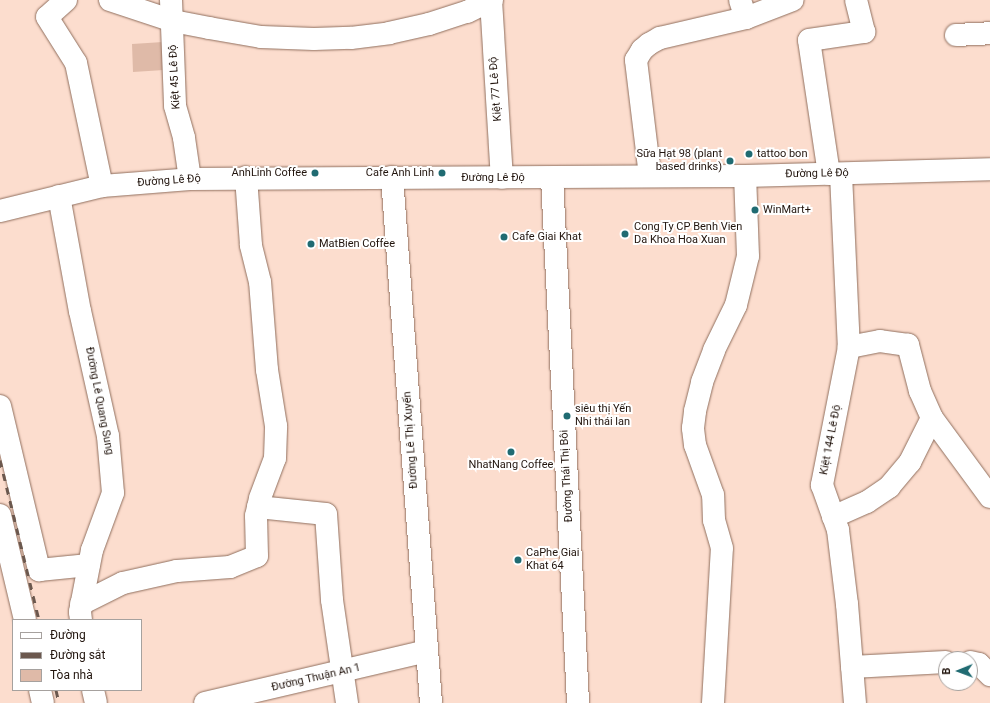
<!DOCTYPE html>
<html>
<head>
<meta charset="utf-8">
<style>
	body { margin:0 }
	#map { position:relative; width:990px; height:703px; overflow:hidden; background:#fcddce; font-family:Roboto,sans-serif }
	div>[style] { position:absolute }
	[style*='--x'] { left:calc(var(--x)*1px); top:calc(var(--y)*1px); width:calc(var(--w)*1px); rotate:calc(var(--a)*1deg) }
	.building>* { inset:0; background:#dfbaa8 }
	.roads { filter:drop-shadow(0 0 1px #906f5e) drop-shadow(0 0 1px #906f5e) }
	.minor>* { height:22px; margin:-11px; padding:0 11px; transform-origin:11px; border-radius:11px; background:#fff }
	.rail>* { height:3px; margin-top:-1.5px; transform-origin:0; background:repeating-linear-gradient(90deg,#6b584e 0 7px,transparent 0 14px) }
	.dots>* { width:11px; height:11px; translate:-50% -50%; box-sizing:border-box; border:2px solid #fff; border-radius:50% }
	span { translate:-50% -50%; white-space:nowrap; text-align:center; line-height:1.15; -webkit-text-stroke:4px #fff; paint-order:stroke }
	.street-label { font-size:11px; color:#21140d }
	.poi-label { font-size:11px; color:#21140d }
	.left { translate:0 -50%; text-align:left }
	.right { translate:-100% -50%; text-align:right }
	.legend { position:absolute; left:12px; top:619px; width:130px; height:72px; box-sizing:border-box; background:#fff; border:1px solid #a6a19e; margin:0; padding:5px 7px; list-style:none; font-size:12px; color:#21140d }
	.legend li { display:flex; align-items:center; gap:8px; height:20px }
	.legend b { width:20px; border:1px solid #a6a19e }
	.north { position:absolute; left:938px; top:651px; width:40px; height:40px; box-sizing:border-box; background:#fff; border:1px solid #a6a19e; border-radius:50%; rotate:269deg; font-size:11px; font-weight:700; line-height:16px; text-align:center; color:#21140d }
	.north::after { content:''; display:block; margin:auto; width:14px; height:18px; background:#206b72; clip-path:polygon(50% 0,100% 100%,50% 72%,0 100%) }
</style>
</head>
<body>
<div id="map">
	<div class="building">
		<i style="clip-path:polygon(163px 42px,164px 70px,133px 72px,132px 44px)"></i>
	</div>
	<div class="roads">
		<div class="minor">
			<i style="--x:66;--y:0;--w:25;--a:138"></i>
			<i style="--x:47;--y:17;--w:54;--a:57.8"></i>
			<i style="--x:76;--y:63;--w:126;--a:78.1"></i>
			<i style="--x:110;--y:0;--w:66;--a:18.4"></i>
			<i style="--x:173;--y:21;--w:37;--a:11"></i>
			<i style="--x:209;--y:28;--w:53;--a:9.8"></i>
			<i style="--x:261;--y:37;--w:53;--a:2.2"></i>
			<i style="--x:314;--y:39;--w:37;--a:-2"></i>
			<i style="--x:351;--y:38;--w:38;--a:-7"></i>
			<i style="--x:389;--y:33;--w:41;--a:-12.7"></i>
			<i style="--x:429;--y:24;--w:40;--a:-18"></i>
			<i style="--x:467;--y:12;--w:28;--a:-26"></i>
			<i style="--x:171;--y:0;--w:106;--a:87.8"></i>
			<i style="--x:175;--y:106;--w:33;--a:74"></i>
			<i style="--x:184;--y:138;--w:41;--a:81.7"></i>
			<i style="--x:491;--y:0;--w:178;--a:86.5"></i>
			<i style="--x:740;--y:0;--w:19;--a:72"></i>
			<i style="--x:746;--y:18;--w:50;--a:-21"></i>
			<i style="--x:956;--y:35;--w:34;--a:-3"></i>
			<i style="--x:829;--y:174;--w:135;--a:-98.5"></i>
			<i style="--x:809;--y:40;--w:56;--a:-8.3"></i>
			<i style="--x:864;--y:32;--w:33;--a:-104"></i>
			<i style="--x:841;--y:174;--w:173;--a:87.4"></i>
			<i style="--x:849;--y:347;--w:141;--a:101.1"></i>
			<i style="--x:822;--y:485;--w:48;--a:70.4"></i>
			<i style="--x:838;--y:530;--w:75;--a:83.1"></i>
			<i style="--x:847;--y:604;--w:99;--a:85.4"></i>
			<i style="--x:650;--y:176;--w:117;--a:-96.9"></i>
			<i style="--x:636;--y:60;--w:12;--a:-59"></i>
			<i style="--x:642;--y:50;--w:9;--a:-41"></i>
			<i style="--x:649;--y:44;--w:13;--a:-29"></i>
			<i style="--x:660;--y:38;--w:88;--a:-13.1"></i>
			<i style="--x:392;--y:177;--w:527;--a:85.76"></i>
			<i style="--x:552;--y:178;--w:526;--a:87.16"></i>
			<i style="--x:59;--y:196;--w:117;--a:79.7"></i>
			<i style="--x:80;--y:311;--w:128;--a:77.4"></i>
			<i style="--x:108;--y:436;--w:57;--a:85"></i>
			<i style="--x:113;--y:493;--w:61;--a:110.2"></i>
			<i style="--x:92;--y:550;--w:63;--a:101"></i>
			<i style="--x:80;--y:612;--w:8;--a:83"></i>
			<i style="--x:0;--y:211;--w:105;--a:-13.8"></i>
			<i style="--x:102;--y:186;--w:88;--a:-4.5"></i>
			<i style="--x:190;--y:179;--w:555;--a:-0.31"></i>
			<i style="--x:745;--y:176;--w:245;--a:-1.6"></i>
			<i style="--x:0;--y:406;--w:169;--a:76.6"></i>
			<i style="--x:39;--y:570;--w:50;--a:-5.7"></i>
			<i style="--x:932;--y:418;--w:98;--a:53.7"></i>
			<i style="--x:258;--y:507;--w:68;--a:5.9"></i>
			<i style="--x:326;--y:514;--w:86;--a:86"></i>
			<i style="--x:332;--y:600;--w:104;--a:81.7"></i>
			<i style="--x:0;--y:515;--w:108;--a:76.6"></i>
			<i style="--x:833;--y:517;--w:37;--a:-24"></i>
			<i style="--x:867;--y:502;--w:27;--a:-34"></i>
			<i style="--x:889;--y:487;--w:33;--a:-50"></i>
			<i style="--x:910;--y:462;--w:49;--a:-63.4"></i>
			<i style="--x:932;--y:418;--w:30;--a:-114"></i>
			<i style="--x:920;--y:391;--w:48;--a:-104.6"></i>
			<i style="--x:908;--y:345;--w:28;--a:-172"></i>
			<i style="--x:880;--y:341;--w:32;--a:169"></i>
			<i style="--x:81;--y:604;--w:47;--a:-26.6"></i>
			<i style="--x:123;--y:583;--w:55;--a:-12.5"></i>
			<i style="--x:177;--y:571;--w:53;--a:-4.3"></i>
			<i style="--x:230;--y:567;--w:29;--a:-22"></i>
			<i style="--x:257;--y:556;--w:40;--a:-91.4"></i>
			<i style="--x:256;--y:516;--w:18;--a:-77"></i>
			<i style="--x:260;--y:498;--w:43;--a:-69.4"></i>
			<i style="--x:275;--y:458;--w:32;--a:-88"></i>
			<i style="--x:276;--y:426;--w:57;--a:-99.1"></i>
			<i style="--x:267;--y:370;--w:88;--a:-94.5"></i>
			<i style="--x:260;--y:282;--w:38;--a:-104"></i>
			<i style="--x:251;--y:245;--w:68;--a:-94.2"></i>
			<i style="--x:970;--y:662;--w:9;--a:13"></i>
			<i style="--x:979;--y:664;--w:16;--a:45"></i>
			<i style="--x:852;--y:667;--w:94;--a:-3"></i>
			<i style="--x:40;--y:690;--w:13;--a:77"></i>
			<i style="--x:93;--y:690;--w:13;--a:77"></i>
			<i style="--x:205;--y:703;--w:228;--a:-13.2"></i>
			<i style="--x:713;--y:703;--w:155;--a:-86.7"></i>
			<i style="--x:722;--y:548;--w:29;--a:-106"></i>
			<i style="--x:714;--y:520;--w:25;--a:-92"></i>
			<i style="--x:713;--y:495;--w:53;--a:-109.8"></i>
			<i style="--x:695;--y:445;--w:17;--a:-97"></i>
			<i style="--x:693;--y:428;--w:17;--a:-83"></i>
			<i style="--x:695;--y:411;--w:30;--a:-76"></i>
			<i style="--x:702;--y:382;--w:34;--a:-69"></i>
			<i style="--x:714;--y:350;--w:50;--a:-63.9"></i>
			<i style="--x:736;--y:305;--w:50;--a:-76.2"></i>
			<i style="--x:748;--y:256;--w:80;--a:-92.1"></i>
		</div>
	</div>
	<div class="rail">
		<i style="--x:0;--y:460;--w:165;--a:76.3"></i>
		<i style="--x:56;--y:690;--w:13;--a:77"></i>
	</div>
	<div class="dots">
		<i style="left:749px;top:154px;background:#206b72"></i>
		<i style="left:730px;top:161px;background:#206b72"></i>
		<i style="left:315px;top:173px;background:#206b72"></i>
		<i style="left:442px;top:173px;background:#206b72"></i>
		<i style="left:755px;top:210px;background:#206b72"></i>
		<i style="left:625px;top:234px;background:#206b72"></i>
		<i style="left:504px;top:237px;background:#206b72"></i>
		<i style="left:311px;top:244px;background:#206b72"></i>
		<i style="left:567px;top:416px;background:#206b72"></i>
		<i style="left:511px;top:452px;background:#206b72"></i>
		<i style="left:518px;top:560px;background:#206b72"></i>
	</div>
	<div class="street-label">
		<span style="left:175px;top:77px;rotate:-93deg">Kiệt 45 Lê Độ</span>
		<span style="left:496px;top:89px;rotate:-94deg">Kiệt 77 Lê Độ</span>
		<span style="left:817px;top:174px;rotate:-1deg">Đường Lê Độ</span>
		<span style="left:493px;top:178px">Đường Lê Độ</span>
		<span style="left:169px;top:181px;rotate:-4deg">Đường Lê Độ</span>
		<span style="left:99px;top:401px;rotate:79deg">Đường Lê Quang Sung</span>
		<span style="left:411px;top:440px;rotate:-94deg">Đường Lê Thị Xuyến</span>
		<span style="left:831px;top:440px;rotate:-79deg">Kiệt 144 Lê Độ</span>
		<span style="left:567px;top:476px;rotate:-93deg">Đường Thái Thị Bôi</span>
		<span style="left:316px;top:678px;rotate:-13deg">Đường Thuận An 1</span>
	</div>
	<div class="poi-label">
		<span class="left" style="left:757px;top:154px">tattoo bon</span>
		<span class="right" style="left:722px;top:161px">Sữa Hạt 98 (plant<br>based drinks)</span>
		<span class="right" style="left:307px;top:173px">AnhLinh Coffee</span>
		<span class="right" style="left:434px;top:173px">Cafe Anh Linh</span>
		<span class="left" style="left:763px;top:210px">WinMart+</span>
		<span class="left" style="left:634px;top:234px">Cong Ty CP Benh Vien<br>Da Khoa Hoa Xuan</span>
		<span class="left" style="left:512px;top:237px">Cafe Giai Khat</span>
		<span class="left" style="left:319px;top:244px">MatBien Coffee</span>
		<span class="left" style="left:575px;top:416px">siêu thị Yến<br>Nhi thái lan</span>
		<span style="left:511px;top:465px">NhatNang Coffee</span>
		<span class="left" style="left:526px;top:560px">CaPhe Giai<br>Khat 64</span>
	</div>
	<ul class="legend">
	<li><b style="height:5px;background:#fff"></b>Đường</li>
	<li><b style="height:5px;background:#6b584e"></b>Đường sắt</li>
	<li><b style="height:11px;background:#dfbaa8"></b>Tòa nhà</li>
	</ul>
	<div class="north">B</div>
</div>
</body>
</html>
